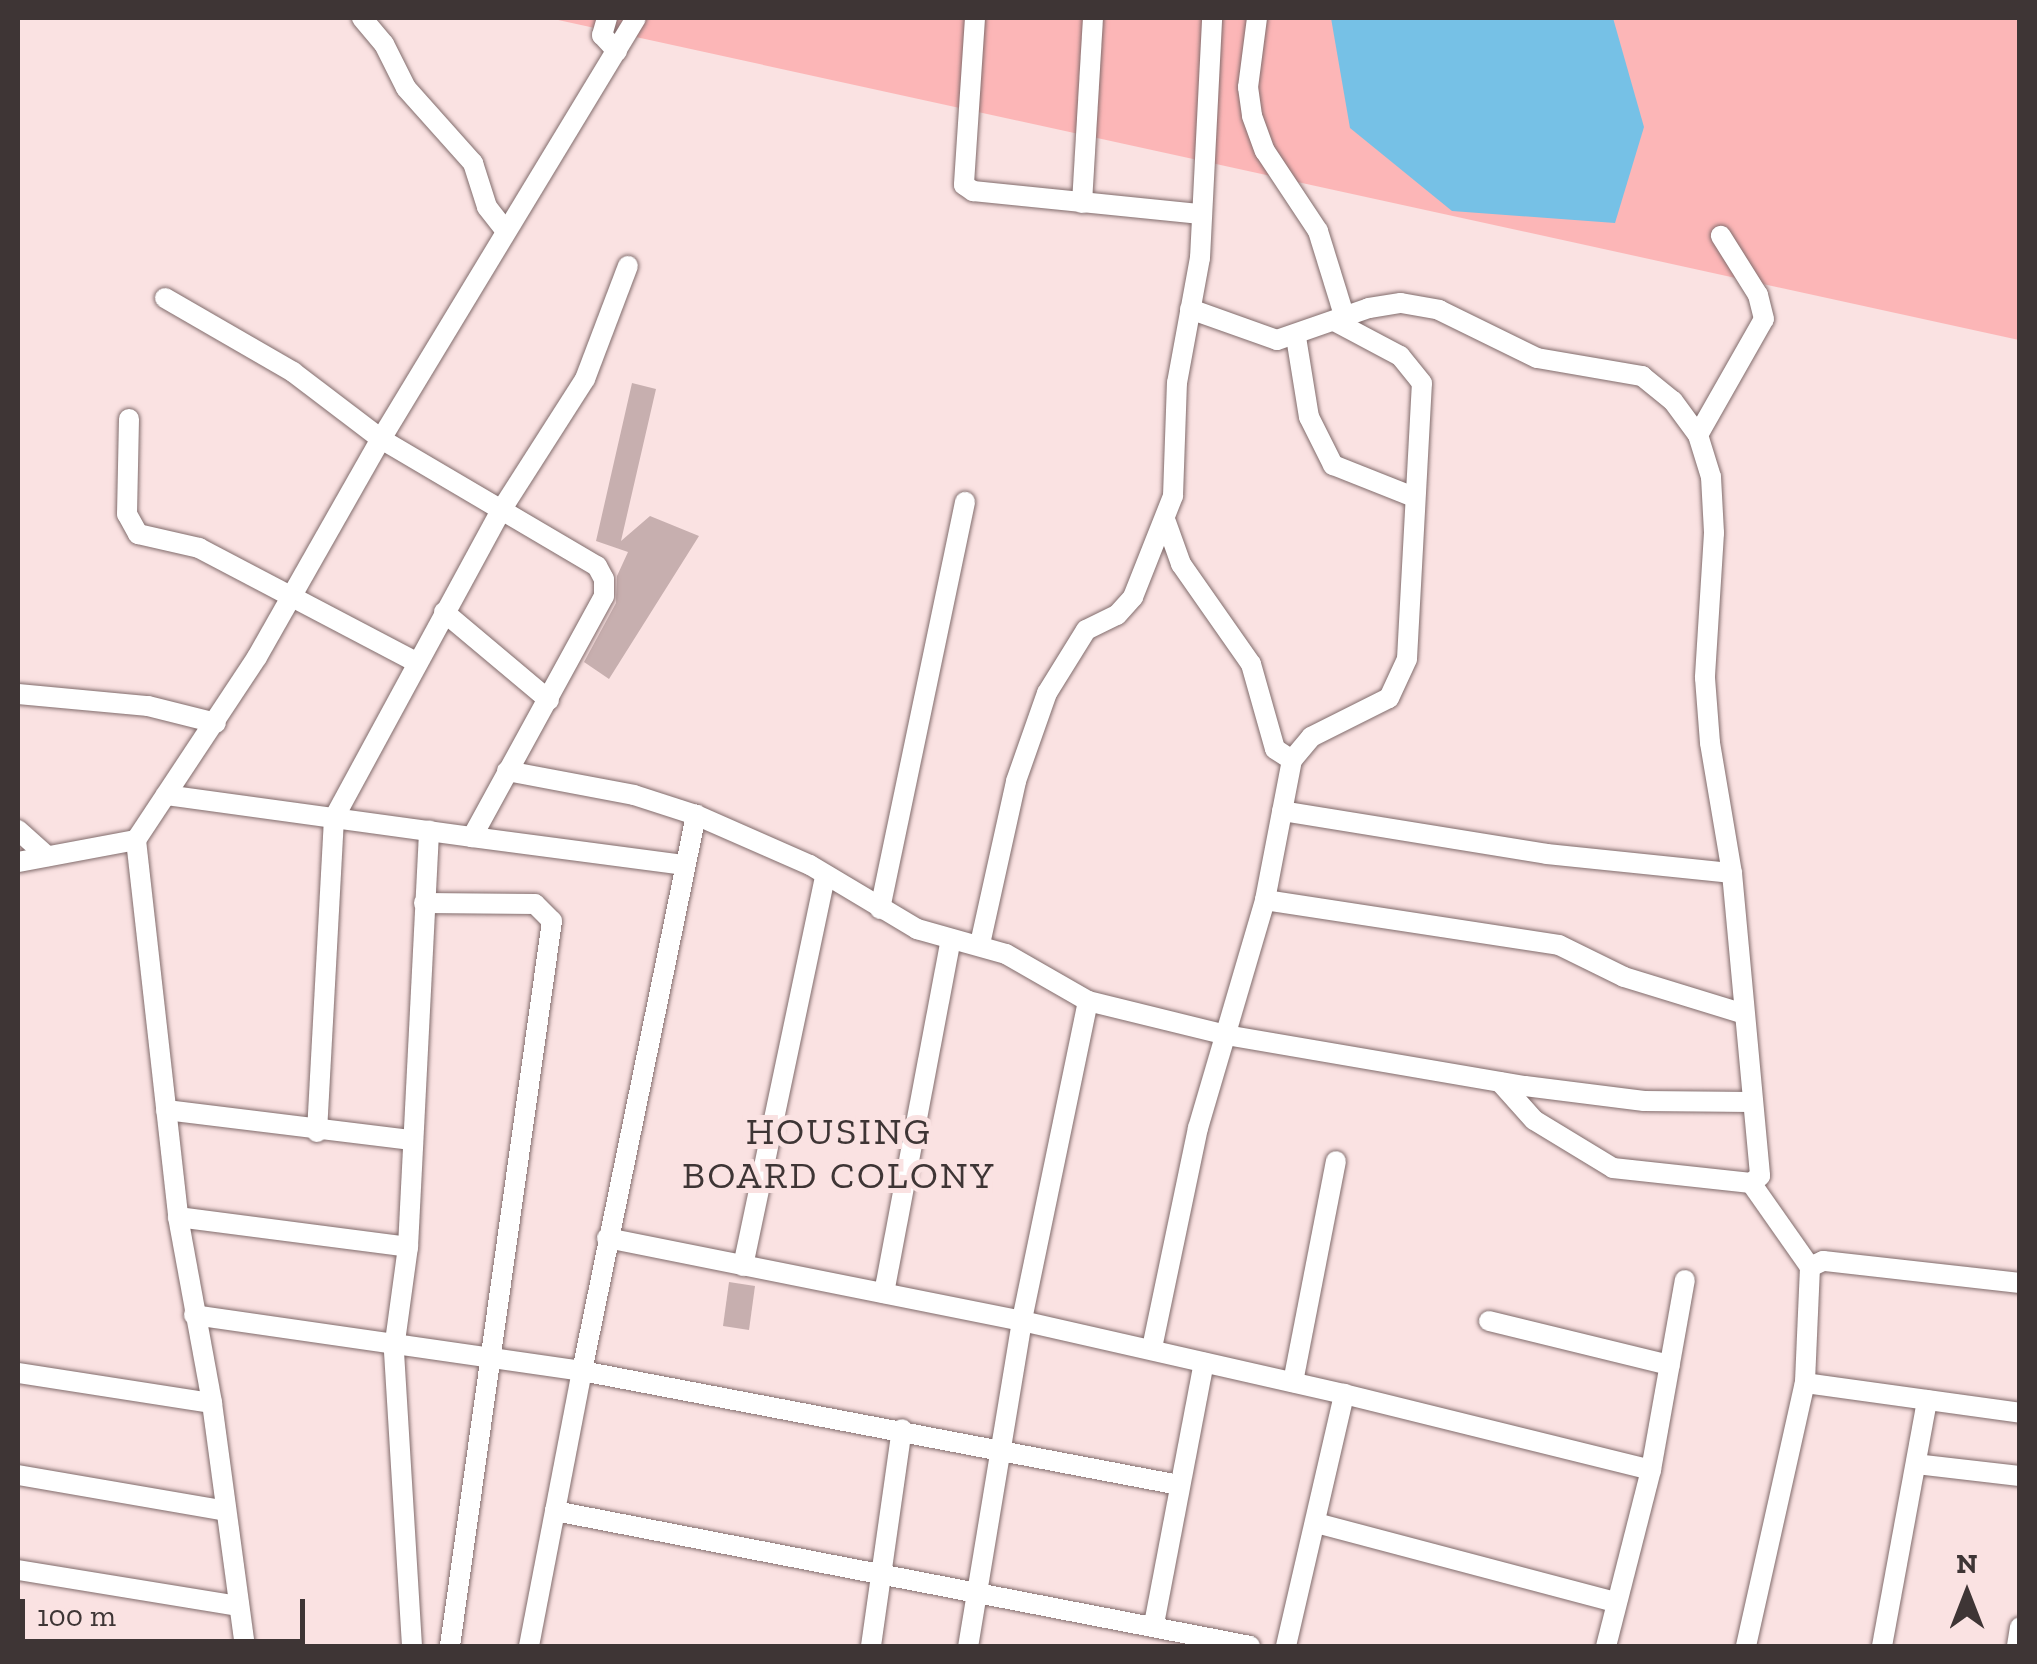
<!DOCTYPE html>
<html>
<head>
<meta charset="utf-8">
<style>
	body { margin:0 }
	#map { position:relative; width:2037px; height:1664px; overflow:hidden; background:#fae2e2; font-family:"Zilla Slab",serif }
	div>[style] { position:absolute }
	[style*='--x'] { left:calc(var(--x)*1px); top:calc(var(--y)*1px); width:calc(var(--w)*1px); rotate:calc(var(--a)*1deg) }
	.green>* { inset:0; background:#fcb6b7 }
	.water>* { inset:0; background:#76c1e6 }
	.building>* { inset:0; background:#c7afaf }
	.roads { filter:drop-shadow(0 0 2px #816c6c) drop-shadow(0 0 2px #816c6c) }
	.minor>* { height:20px; margin:-10px; padding:0 10px; transform-origin:10px; border-radius:10px; background:#fff }
	span { translate:-50% -50%; white-space:nowrap; text-align:center; line-height:1.15; -webkit-text-stroke:10px #fae2e2; paint-order:stroke }
	.neighbourhood-label { font-size:38px; color:#3e3535; letter-spacing:2.5px }
	.frame { position:absolute; inset:0; border:20px solid #3e3535; pointer-events:none }
	.north { position:absolute; left:1917px; top:1544px; width:100px; height:100px; -webkit-text-stroke:8px #fae2e2; paint-order:stroke; rotate:0deg; font-size:28px; font-weight:700; line-height:40px; text-align:center; color:#3e3535 }
	.north::after { content:''; display:block; margin:auto; width:35px; height:45px; background:#3e3535; clip-path:polygon(50% 0,100% 100%,50% 72%,0 100%) }
	.scale { position:absolute; left:20px; top:1599px; width:285px; height:45px; box-sizing:border-box; border:5px solid #3e3535; border-top:0; padding-left:12px; font-size:30px; line-height:35px; white-space:nowrap; color:#3e3535; -webkit-text-stroke:8px #fae2e2; paint-order:stroke }
</style>
</head>
<body>
<div id="map">
	<div class="green">
		<i style="clip-path:polygon(549px 18px,2019px 18px,2019px 340px)"></i>
	</div>
	<div class="water">
		<i style="clip-path:polygon(1331px 18px,1613px 18px,1644px 127px,1615px 223px,1452px 211px,1350px 128px)"></i>
	</div>
	<div class="building">
		<i style="clip-path:polygon(632px 383px,656px 389px,621px 541px,650px 516px,699px 536px,609px 679px,584px 662px,616px 603px,617px 576px,628px 552px,596px 541px)"></i>
		<i style="clip-path:polygon(729px 1282px,755px 1286px,749px 1330px,723px 1326px)"></i>
	</div>
	<div class="roads">
		<div class="minor">
			<i style="--x:362;--y:18;--w:34;--a:50"></i>
			<i style="--x:384;--y:44;--w:49;--a:63.4"></i>
			<i style="--x:406;--y:88;--w:101;--a:48.2"></i>
			<i style="--x:473;--y:163;--w:46;--a:72.3"></i>
			<i style="--x:487;--y:207;--w:31;--a:52"></i>
			<i style="--x:607;--y:18;--w:18;--a:106"></i>
			<i style="--x:602;--y:35;--w:22;--a:47"></i>
			<i style="--x:975;--y:18;--w:167;--a:93.8"></i>
			<i style="--x:964;--y:185;--w:11;--a:34"></i>
			<i style="--x:973;--y:191;--w:229;--a:5.8"></i>
			<i style="--x:1257;--y:18;--w:70;--a:97.4"></i>
			<i style="--x:1248;--y:87;--w:29;--a:82"></i>
			<i style="--x:1252;--y:116;--w:37;--a:70"></i>
			<i style="--x:1265;--y:151;--w:96;--a:56.5"></i>
			<i style="--x:1318;--y:231;--w:91;--a:72.8"></i>
			<i style="--x:1082;--y:203;--w:185;--a:-86.6"></i>
			<i style="--x:165;--y:298;--w:148;--a:30"></i>
			<i style="--x:293;--y:372;--w:111;--a:37.3"></i>
			<i style="--x:381;--y:439;--w:251;--a:30.5"></i>
			<i style="--x:597;--y:566;--w:15;--a:62"></i>
			<i style="--x:604;--y:579;--w:17;--a:90"></i>
			<i style="--x:604;--y:596;--w:275;--a:118.7"></i>
			<i style="--x:472;--y:837;--w:309;--a:-172.2"></i>
			<i style="--x:1190;--y:309;--w:92;--a:19.6"></i>
			<i style="--x:1277;--y:340;--w:97;--a:-19.2"></i>
			<i style="--x:1369;--y:308;--w:32;--a:-9"></i>
			<i style="--x:1401;--y:303;--w:39;--a:10"></i>
			<i style="--x:1439;--y:310;--w:109;--a:26.1"></i>
			<i style="--x:1537;--y:358;--w:107;--a:9.7"></i>
			<i style="--x:1642;--y:376;--w:40;--a:39"></i>
			<i style="--x:1673;--y:401;--w:42;--a:53.7"></i>
			<i style="--x:1698;--y:435;--w:44;--a:72.8"></i>
			<i style="--x:1711;--y:477;--w:56;--a:86.9"></i>
			<i style="--x:1714;--y:533;--w:145;--a:93.6"></i>
			<i style="--x:1705;--y:678;--w:65;--a:85.6"></i>
			<i style="--x:1710;--y:743;--w:132;--a:80.4"></i>
			<i style="--x:1732;--y:873;--w:304;--a:84.7"></i>
			<i style="--x:1760;--y:1176;--w:11;--a:142"></i>
			<i style="--x:1751;--y:1183;--w:139;--a:-173.8"></i>
			<i style="--x:1613;--y:1168;--w:92;--a:-148.7"></i>
			<i style="--x:1534;--y:1120;--w:51;--a:-131.8"></i>
			<i style="--x:1296;--y:337;--w:81;--a:80.8"></i>
			<i style="--x:1309;--y:417;--w:54;--a:63.4"></i>
			<i style="--x:1333;--y:465;--w:87;--a:21.6"></i>
			<i style="--x:129;--y:419;--w:95;--a:91.2"></i>
			<i style="--x:127;--y:514;--w:23;--a:61"></i>
			<i style="--x:138;--y:534;--w:63;--a:12.9"></i>
			<i style="--x:199;--y:548;--w:245;--a:27.7"></i>
			<i style="--x:1698;--y:435;--w:133;--a:-60.4"></i>
			<i style="--x:1764;--y:319;--w:25;--a:-104"></i>
			<i style="--x:1758;--y:295;--w:70;--a:-122.1"></i>
			<i style="--x:1166;--y:522;--w:45;--a:70.3"></i>
			<i style="--x:1181;--y:564;--w:122;--a:55"></i>
			<i style="--x:1251;--y:664;--w:88;--a:74.2"></i>
			<i style="--x:1275;--y:749;--w:20;--a:33"></i>
			<i style="--x:444;--y:612;--w:137;--a:40"></i>
			<i style="--x:18;--y:694;--w:131;--a:5.3"></i>
			<i style="--x:148;--y:706;--w:70;--a:14"></i>
			<i style="--x:507;--y:771;--w:129;--a:10.7"></i>
			<i style="--x:634;--y:795;--w:65;--a:17.9"></i>
			<i style="--x:696;--y:815;--w:124;--a:23.7"></i>
			<i style="--x:810;--y:865;--w:125;--a:30.9"></i>
			<i style="--x:917;--y:929;--w:92;--a:15.7"></i>
			<i style="--x:1006;--y:954;--w:95;--a:29.8"></i>
			<i style="--x:1088;--y:1001;--w:142;--a:13.8"></i>
			<i style="--x:1226;--y:1035;--w:303;--a:9.7"></i>
			<i style="--x:1525;--y:1086;--w:120;--a:7.2"></i>
			<i style="--x:1644;--y:1101;--w:107;--a:0.5"></i>
			<i style="--x:1282;--y:811;--w:268;--a:9.2"></i>
			<i style="--x:1547;--y:854;--w:186;--a:5.9"></i>
			<i style="--x:18;--y:830;--w:39;--a:42"></i>
			<i style="--x:472;--y:837;--w:215;--a:7.5"></i>
			<i style="--x:136;--y:840;--w:379;--a:83.6"></i>
			<i style="--x:178;--y:1217;--w:189;--a:79.6"></i>
			<i style="--x:212;--y:1403;--w:245;--a:82.3"></i>
			<i style="--x:18;--y:862;--w:120;--a:-10.6"></i>
			<i style="--x:136;--y:840;--w:219;--a:-56.5"></i>
			<i style="--x:257;--y:657;--w:251;--a:-60.4"></i>
			<i style="--x:381;--y:439;--w:492;--a:-58.8"></i>
			<i style="--x:1265;--y:900;--w:297;--a:8.7"></i>
			<i style="--x:1559;--y:945;--w:72;--a:26.2"></i>
			<i style="--x:1624;--y:977;--w:126;--a:17.1"></i>
			<i style="--x:424;--y:903;--w:111;--a:0.5"></i>
			<i style="--x:535;--y:904;--w:24;--a:45"></i>
			<i style="--x:552;--y:921;--w:732;--a:98.01"></i>
			<i style="--x:880;--y:909;--w:416;--a:-78.2"></i>
			<i style="--x:980;--y:944;--w:167;--a:-77.5"></i>
			<i style="--x:1016;--y:781;--w:93;--a:-70.6"></i>
			<i style="--x:1047;--y:693;--w:74;--a:-58.2"></i>
			<i style="--x:1086;--y:630;--w:34;--a:-26"></i>
			<i style="--x:1117;--y:615;--w:24;--a:-48"></i>
			<i style="--x:1133;--y:597;--w:109;--a:-68.4"></i>
			<i style="--x:1173;--y:496;--w:113;--a:-88"></i>
			<i style="--x:1177;--y:383;--w:127;--a:-79.6"></i>
			<i style="--x:1200;--y:258;--w:240;--a:-87.1"></i>
			<i style="--x:1088;--y:1001;--w:327;--a:101.7"></i>
			<i style="--x:1022;--y:1321;--w:330;--a:12.8"></i>
			<i style="--x:166;--y:1110;--w:248;--a:7"></i>
			<i style="--x:317;--y:1132;--w:314;--a:-86.9"></i>
			<i style="--x:334;--y:818;--w:348;--a:-61.5"></i>
			<i style="--x:500;--y:512;--w:158;--a:-57.4"></i>
			<i style="--x:585;--y:379;--w:121;--a:-69.2"></i>
			<i style="--x:1751;--y:1183;--w:103;--a:54.9"></i>
			<i style="--x:178;--y:1217;--w:232;--a:7.4"></i>
			<i style="--x:607;--y:1238;--w:423;--a:11.3"></i>
			<i style="--x:1022;--y:1321;--w:329;--a:99.4"></i>
			<i style="--x:743;--y:1266;--w:399;--a:-78.1"></i>
			<i style="--x:2020;--y:1283;--w:198;--a:-173.6"></i>
			<i style="--x:1823;--y:1261;--w:14;--a:155"></i>
			<i style="--x:1810;--y:1267;--w:116;--a:92.5"></i>
			<i style="--x:1805;--y:1383;--w:217;--a:7.9"></i>
			<i style="--x:884;--y:1293;--w:359;--a:-79.3"></i>
			<i style="--x:194;--y:1315;--w:392;--a:8.2"></i>
			<i style="--x:582;--y:1371;--w:568;--a:-78.41"></i>
			<i style="--x:1489;--y:1321;--w:186;--a:13.7"></i>
			<i style="--x:1152;--y:1348;--w:225;--a:-78.2"></i>
			<i style="--x:1198;--y:1128;--w:238;--a:-73.6"></i>
			<i style="--x:1265;--y:900;--w:143;--a:-79.1"></i>
			<i style="--x:1292;--y:760;--w:30;--a:-50"></i>
			<i style="--x:1311;--y:737;--w:87;--a:-26.6"></i>
			<i style="--x:1389;--y:698;--w:43;--a:-65.2"></i>
			<i style="--x:1407;--y:659;--w:276;--a:-86.9"></i>
			<i style="--x:1422;--y:383;--w:35;--a:-129"></i>
			<i style="--x:1400;--y:356;--w:72;--a:-152"></i>
			<i style="--x:18;--y:1373;--w:196;--a:8.8"></i>
			<i style="--x:1293;--y:1382;--w:225;--a:-79"></i>
			<i style="--x:1916;--y:1464;--w:105;--a:6.6"></i>
			<i style="--x:1651;--y:1470;--w:193;--a:-79.9"></i>
			<i style="--x:18;--y:1475;--w:211;--a:9.8"></i>
			<i style="--x:555;--y:1511;--w:708;--a:10.99"></i>
			<i style="--x:1316;--y:1523;--w:310;--a:14.8"></i>
			<i style="--x:18;--y:1570;--w:224;--a:9.3"></i>
			<i style="--x:1154;--y:1624;--w:266;--a:-79.2"></i>
			<i style="--x:412;--y:1646;--w:298;--a:-93.5"></i>
			<i style="--x:394;--y:1349;--w:103;--a:-82.2"></i>
			<i style="--x:408;--y:1247;--w:417;--a:-87.1"></i>
			<i style="--x:529;--y:1646;--w:280;--a:-79.1"></i>
			<i style="--x:582;--y:1371;--w:608;--a:10.81"></i>
			<i style="--x:871;--y:1646;--w:219;--a:-81.9"></i>
			<i style="--x:1286;--y:1646;--w:259;--a:-77"></i>
			<i style="--x:1344;--y:1394;--w:316;--a:13.9"></i>
			<i style="--x:1651;--y:1470;--w:182;--a:104.3"></i>
			<i style="--x:1746;--y:1646;--w:270;--a:-77.4"></i>
			<i style="--x:1882;--y:1646;--w:250;--a:-79.6"></i>
			<i style="--x:2017;--y:1646;--w:19;--a:-81"></i>
		</div>
	</div>
	<div class="neighbourhood-label">
		<span style="left:839px;top:1154px">HOUSING<br>BOARD COLONY</span>
	</div>
	<div class="frame"></div>
	<div class="north">N</div>
	<div class="scale">100 m</div>
</div>
</body>
</html>
